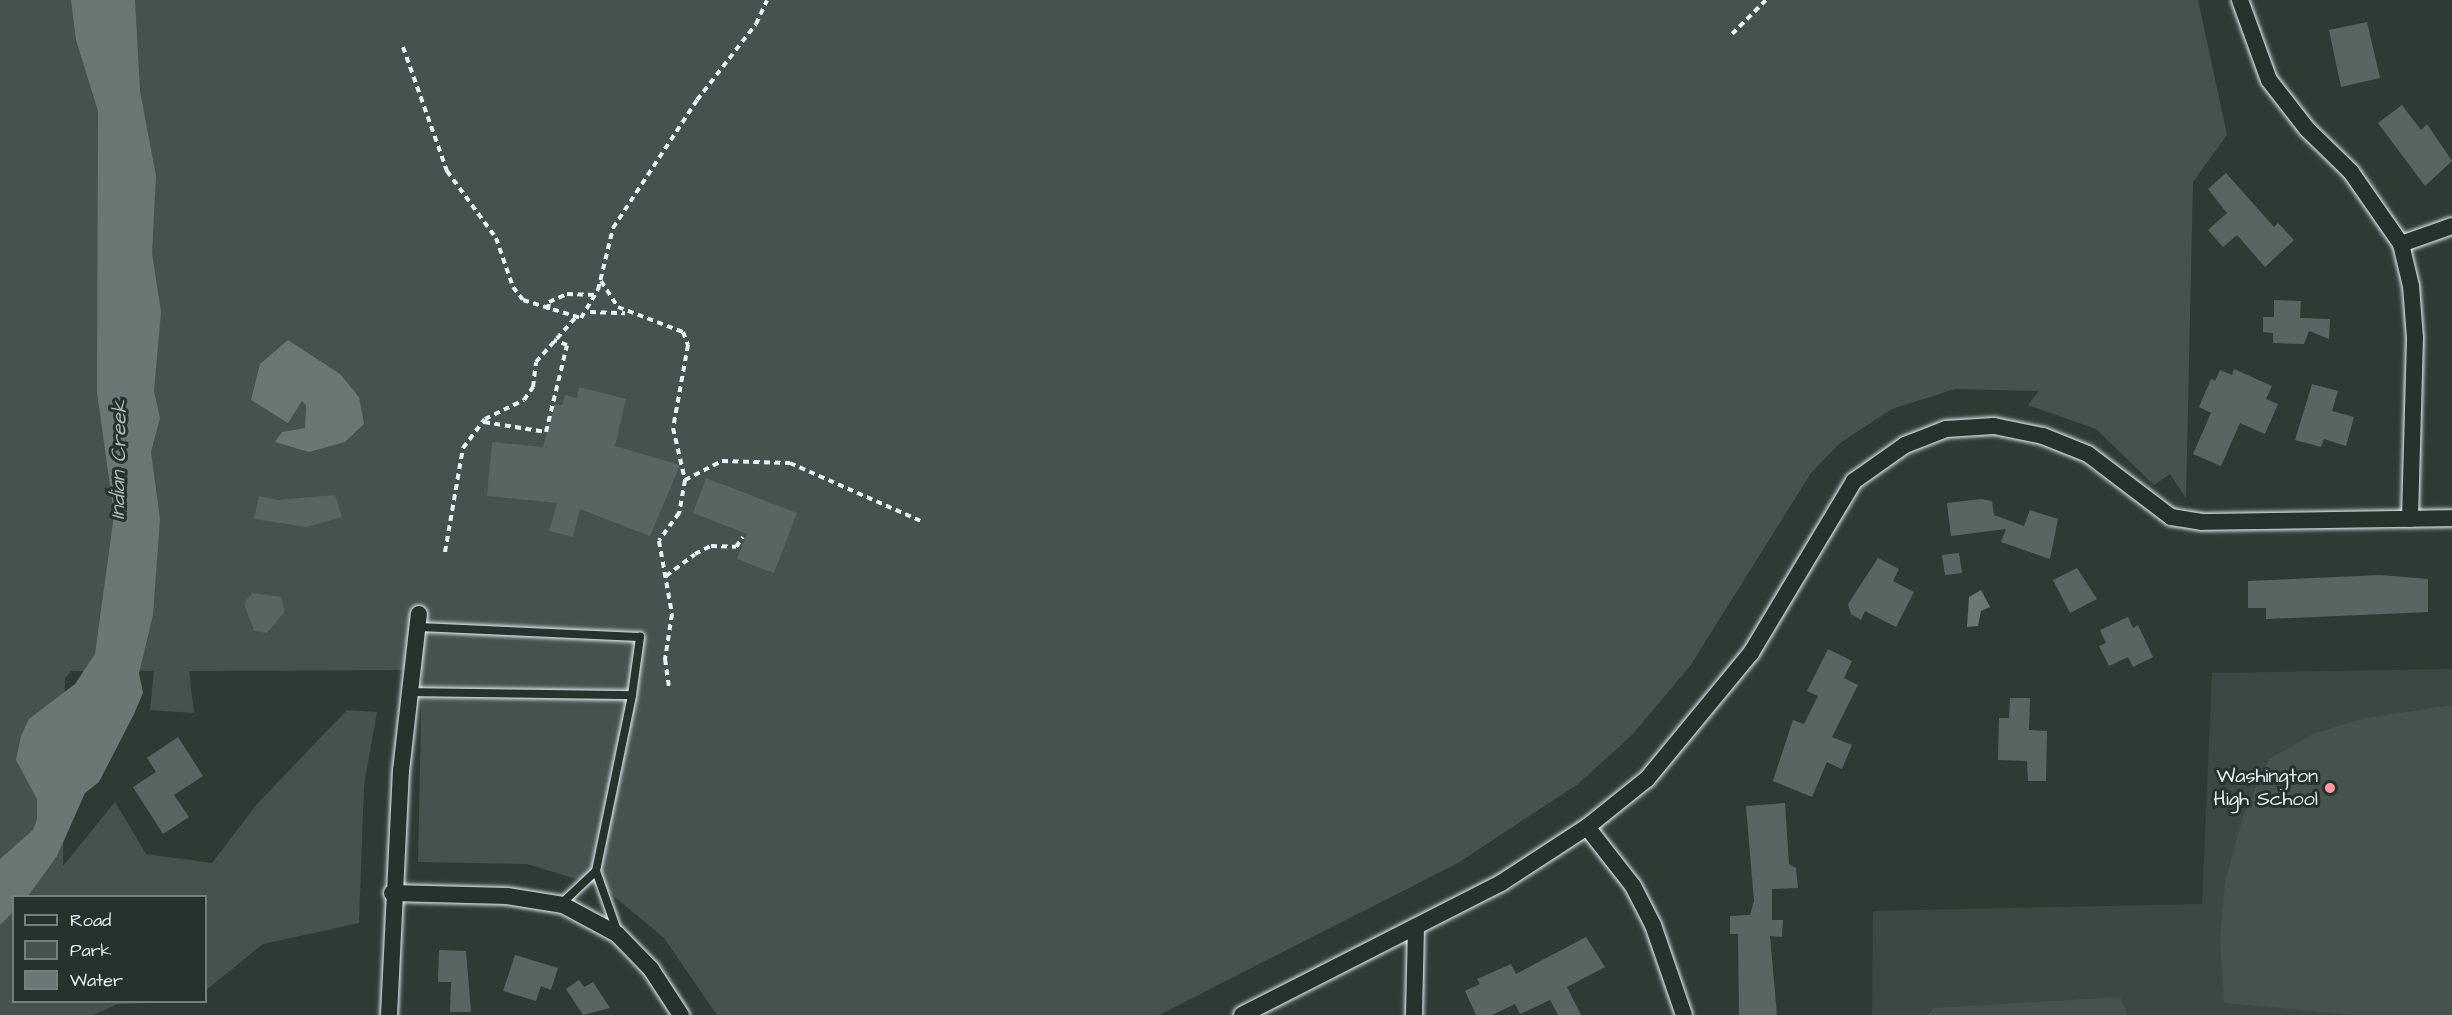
<!DOCTYPE html>
<html>
<head>
<meta charset="utf-8">
<style>
	body { margin:0 }
	#map { position:relative; width:2452px; height:1015px; overflow:hidden; background:#2e3b35; font-family:"Architects Daughter",sans-serif }
	div>[style] { position:absolute }
	[style*='--x'] { left:calc(var(--x)*1px); top:calc(var(--y)*1px); width:calc(var(--w)*1px); rotate:calc(var(--a)*1deg) }
	.built>* { inset:0; background:#3b4843 }
	.green>* { inset:0; background:#45524e }
	.water>* { inset:0; background:#6b7775 }
	.building>* { inset:0; background:#596563 }
	.path>* { height:4px; margin-top:-2px; transform-origin:0; background:repeating-linear-gradient(90deg,#e8f1f8 0 6px,transparent 0 10.5px) }
	.roads { filter:drop-shadow(0 0 2px #e8f1f8) drop-shadow(0 0 2px #e8f1f8) }
	.service>* { height:8px; margin:-4px; padding:0 4px; transform-origin:4px; border-radius:4px; background:#26332d }
	.minor>* { height:16px; margin:-8px; padding:0 8px; transform-origin:8px; border-radius:8px; background:#26332d }
	.dots>* { width:16px; height:16px; translate:-50% -50%; box-sizing:border-box; border:3px solid #26332d; border-radius:50% }
	span { translate:-50% -50%; white-space:nowrap; text-align:center; line-height:1.15; -webkit-text-stroke:6px #26332d; paint-order:stroke }
	.poi-label { font-size:20px; color:#e8f1f8 }
	.right { translate:-100% -50%; text-align:right }
	.water-label { font-size:21px; color:#b0babd; font-style:italic }
	.legend { position:absolute; left:12px; top:895px; width:195px; height:108px; box-sizing:border-box; background:#26332d; border:2px solid #747f7e; margin:0; padding:8px 10px; list-style:none; font-size:18px; color:#e8f1f8 }
	.legend li { display:flex; align-items:center; gap:12px; height:30px }
	.legend b { width:30px; border:2px solid #747f7e }
</style>
</head>
<body>
<div id="map">
	<div class="built">
		<i style="clip-path:polygon(2452px 669px,2452px 1015px,1872px 1015px,1873px 911px,2202px 904px,2212px 673px)"></i>
	</div>
	<div class="green">
		<i style="clip-path:polygon(0 0,2198px 0,2227px 135px,2193px 182px,2186px 498px,2170px 474px,2154px 485px,2096px 429px,2028px 405px,2039px 391px,1955px 389px,1892px 409px,1840px 443px,1811px 473px,1690px 666px,1632px 735px,1578px 784px,1458px 863px,1159px 1015px,717px 1015px,664px 938px,603px 887px,527px 864px,418px 862px,422px 670px,189px 671px,194px 713px,150px 710px,154px 671px,71px 671px,65px 678px,63px 866px,115px 802px,146px 854px,212px 863px,257px 804px,347px 710px,377px 712px,364px 785px,359px 923px,263px 944px,206px 990px,206px 896px,14px 896px,14px 1002px,190px 1002px,118px 1004px,93px 1015px,0 1015px)"></i>
		<i style="clip-path:polygon(2452px 705px,2452px 1015px,2355px 1015px,2224px 1003px,2220px 941px,2225px 882px,2244px 813px,2269px 759px,2315px 733px,2366px 718px)"></i>
		<i style="clip-path:polygon(2120px 997px,2128px 1015px,1928px 1015px,1934px 1008px)"></i>
	</div>
	<div class="water">
		<i style="clip-path:polygon(71px 0,135px 0,140px 91px,156px 176px,152px 253px,161px 312px,154px 391px,160px 418px,151px 452px,160px 519px,153px 615px,139px 673px,143px 693px,134px 714px,99px 782px,85px 793px,57px 856px,28px 896px,14px 896px,13px 912px,0 925px,0 859px,33px 830px,37px 819px,37px 799px,16px 760px,21px 736px,29px 719px,75px 684px,95px 654px,114px 515px,97px 392px,98px 111px,76px 40px)"></i>
		<i style="clip-path:polygon(288px 340px,340px 374px,359px 397px,364px 424px,345px 442px,309px 452px,275px 442px,282px 432px,305px 428px,306px 405px,302px 401px,288px 423px,251px 400px,260px 364px)"></i>
		<i style="clip-path:polygon(1981px 590px,1990px 607px,1981px 611px,1978px 626px,1967px 627px,1969px 597px)"></i>
	</div>
	<div class="building">
		<i style="clip-path:polygon(2367px 22px,2380px 78px,2341px 87px,2329px 30px)"></i>
		<i style="clip-path:polygon(2402px 105px,2421px 130px,2427px 124px,2452px 161px,2425px 186px,2378px 123px)"></i>
		<i style="clip-path:polygon(2226px 173px,2274px 227px,2278px 223px,2294px 240px,2265px 267px,2237px 235px,2223px 247px,2208px 230px,2227px 213px,2208px 189px)"></i>
		<i style="clip-path:polygon(2274px 300px,2301px 301px,2300px 318px,2330px 319px,2329px 339px,2309px 331px,2304px 344px,2273px 343px,2273px 333px,2263px 332px,2263px 317px,2274px 317px)"></i>
		<i style="clip-path:polygon(2234px 369px,2272px 386px,2266px 399px,2278px 404px,2265px 434px,2240px 423px,2221px 466px,2193px 454px,2211px 413px,2199px 407px,2211px 379px,2215px 381px,2220px 370px,2232px 375px)"></i>
		<i style="clip-path:polygon(2312px 384px,2338px 391px,2332px 411px,2354px 417px,2346px 446px,2324px 439px,2321px 447px,2295px 440px)"></i>
		<i style="clip-path:polygon(579px 387px,626px 399px,615px 446px,680px 465px,650px 536px,580px 509px,573px 537px,549px 531px,557px 503px,487px 496px,492px 442px,543px 447px,555px 404px,562px 405px,565px 395px,577px 398px)"></i>
		<i style="clip-path:polygon(706px 478px,797px 513px,774px 573px,737px 559px,747px 534px,693px 513px)"></i>
		<i style="clip-path:polygon(335px 495px,342px 517px,307px 527px,254px 519px,259px 496px,278px 500px)"></i>
		<i style="clip-path:polygon(1981px 499px,1992px 501px,1994px 515px,2024px 526px,2030px 510px,2058px 519px,2050px 559px,2001px 542px,2006px 529px,1951px 536px,1947px 503px)"></i>
		<i style="clip-path:polygon(1959px 553px,1962px 573px,1945px 575px,1942px 555px)"></i>
		<i style="clip-path:polygon(1878px 558px,1899px 569px,1893px 581px,1914px 592px,1896px 627px,1865px 611px,1861px 620px,1851px 614px,1848px 604px)"></i>
		<i style="clip-path:polygon(2077px 568px,2097px 599px,2070px 613px,2053px 580px)"></i>
		<i style="clip-path:polygon(2380px 575px,2428px 579px,2428px 612px,2266px 619px,2266px 608px,2248px 608px,2248px 581px)"></i>
		<i style="clip-path:polygon(252px 593px,281px 597px,285px 611px,267px 633px,254px 631px,244px 604px)"></i>
		<i style="clip-path:polygon(2128px 617px,2133px 628px,2138px 625px,2153px 657px,2133px 667px,2128px 657px,2109px 666px,2099px 646px,2106px 643px,2100px 630px)"></i>
		<i style="clip-path:polygon(1828px 649px,1852px 661px,1844px 678px,1858px 685px,1832px 737px,1852px 745px,1842px 769px,1827px 762px,1812px 797px,1773px 781px,1793px 720px,1804px 724px,1818px 696px,1807px 691px)"></i>
		<i style="clip-path:polygon(2010px 698px,2030px 698px,2029px 730px,2047px 731px,2046px 781px,2028px 781px,2027px 761px,1998px 760px,1999px 718px,2009px 718px)"></i>
		<i style="clip-path:polygon(178px 737px,203px 776px,174px 795px,189px 817px,163px 834px,133px 787px,156px 772px,147px 758px)"></i>
		<i style="clip-path:polygon(1785px 803px,1789px 864px,1796px 868px,1798px 888px,1772px 889px,1772px 920px,1783px 920px,1782px 937px,1770px 936px,1777px 1015px,1739px 1015px,1738px 934px,1730px 934px,1730px 916px,1750px 915px,1754px 901px,1746px 806px)"></i>
		<i style="clip-path:polygon(1586px 937px,1605px 967px,1567px 987px,1581px 1015px,1558px 1015px,1550px 1000px,1520px 1014px,1515px 1004px,1492px 1015px,1476px 1015px,1465px 991px,1480px 984px,1477px 979px,1511px 964px,1516px 974px)"></i>
		<i style="clip-path:polygon(439px 950px,466px 951px,471px 1012px,450px 1012px,451px 982px,438px 982px)"></i>
		<i style="clip-path:polygon(515px 955px,558px 968px,551px 990px,541px 986px,536px 1001px,503px 991px)"></i>
		<i style="clip-path:polygon(579px 980px,584px 987px,593px 982px,610px 1008px,583px 1015px,566px 989px)"></i>
	</div>
	<div class="path">
		<i style="--x:1732;--y:34;--w:48;--a:-45"></i>
		<i style="--x:403;--y:47;--w:132;--a:70.5"></i>
		<i style="--x:447;--y:171;--w:83;--a:53.8"></i>
		<i style="--x:496;--y:238;--w:52;--a:70.9"></i>
		<i style="--x:513;--y:287;--w:16;--a:52"></i>
		<i style="--x:523;--y:300;--w:61;--a:17.2"></i>
		<i style="--x:581;--y:318;--w:33;--a:-59"></i>
		<i style="--x:598;--y:290;--w:64;--a:-76.4"></i>
		<i style="--x:613;--y:228;--w:153;--a:-56.7"></i>
		<i style="--x:697;--y:100;--w:96;--a:-52.2"></i>
		<i style="--x:756;--y:24;--w:26;--a:-65"></i>
		<i style="--x:601;--y:281;--w:31;--a:57"></i>
		<i style="--x:618;--y:307;--w:70;--a:21"></i>
		<i style="--x:683;--y:332;--w:14;--a:69"></i>
		<i style="--x:688;--y:345;--w:84;--a:100.2"></i>
		<i style="--x:673;--y:428;--w:53;--a:77"></i>
		<i style="--x:685;--y:480;--w:34;--a:100"></i>
		<i style="--x:679;--y:513;--w:34;--a:126"></i>
		<i style="--x:659;--y:541;--w:74;--a:79.9"></i>
		<i style="--x:672;--y:614;--w:46;--a:98.8"></i>
		<i style="--x:665;--y:659;--w:28;--a:82"></i>
		<i style="--x:548;--y:310;--w:8;--a:-83"></i>
		<i style="--x:549;--y:302;--w:20;--a:-24"></i>
		<i style="--x:567;--y:294;--w:29;--a:2"></i>
		<i style="--x:590;--y:312;--w:35;--a:2"></i>
		<i style="--x:484;--y:422;--w:63;--a:9.2"></i>
		<i style="--x:546;--y:432;--w:89;--a:-76.4"></i>
		<i style="--x:567;--y:345;--w:14;--a:-159"></i>
		<i style="--x:685;--y:480;--w:42;--a:-27.2"></i>
		<i style="--x:722;--y:461;--w:68;--a:1.7"></i>
		<i style="--x:790;--y:463;--w:145;--a:23.9"></i>
		<i style="--x:445;--y:552;--w:106;--a:-80.2"></i>
		<i style="--x:463;--y:448;--w:36;--a:-53"></i>
		<i style="--x:485;--y:419;--w:43;--a:-26"></i>
		<i style="--x:524;--y:400;--w:16;--a:-55"></i>
		<i style="--x:533;--y:387;--w:25;--a:-83"></i>
		<i style="--x:536;--y:362;--w:60;--a:-48.4"></i>
		<i style="--x:666;--y:576;--w:36;--a:-37"></i>
		<i style="--x:695;--y:554;--w:18;--a:-27"></i>
		<i style="--x:711;--y:546;--w:25;--a:2"></i>
		<i style="--x:736;--y:547;--w:12;--a:-55"></i>
	</div>
	<div class="roads">
		<div class="service">
			<i style="--x:410;--y:692;--w:222;--a:0.8"></i>
			<i style="--x:632;--y:695;--w:59;--a:-82.1"></i>
			<i style="--x:640;--y:637;--w:222;--a:-177.4"></i>
			<i style="--x:596;--y:871;--w:180;--a:-78.4"></i>
			<i style="--x:561;--y:904;--w:48;--a:-43.3"></i>
			<i style="--x:596;--y:871;--w:66;--a:70.5"></i>
		</div>
		<div class="minor">
			<i style="--x:2240;--y:0;--w:85;--a:70.1"></i>
			<i style="--x:2269;--y:80;--w:62;--a:52.2"></i>
			<i style="--x:2307;--y:129;--w:62;--a:44.3"></i>
			<i style="--x:2351;--y:172;--w:88;--a:55.2"></i>
			<i style="--x:2401;--y:244;--w:43;--a:76.6"></i>
			<i style="--x:2411;--y:286;--w:52;--a:85.6"></i>
			<i style="--x:2415;--y:338;--w:181;--a:91.6"></i>
			<i style="--x:2401;--y:244;--w:54;--a:-19.4"></i>
			<i style="--x:1587;--y:827;--w:75;--a:52.1"></i>
			<i style="--x:1633;--y:886;--w:44;--a:62.9"></i>
			<i style="--x:1653;--y:925;--w:95;--a:71"></i>
			<i style="--x:392;--y:893;--w:115;--a:1.5"></i>
			<i style="--x:507;--y:896;--w:57;--a:9.1"></i>
			<i style="--x:563;--y:905;--w:61;--a:28.2"></i>
			<i style="--x:617;--y:934;--w:49;--a:45.8"></i>
			<i style="--x:651;--y:969;--w:55;--a:56.9"></i>
			<i style="--x:389;--y:1015;--w:244;--a:-87.2"></i>
			<i style="--x:401;--y:771;--w:158;--a:-83.5"></i>
			<i style="--x:1242;--y:1015;--w:291;--a:-27"></i>
			<i style="--x:1501;--y:883;--w:103;--a:-33.1"></i>
			<i style="--x:1587;--y:827;--w:77;--a:-38.7"></i>
			<i style="--x:1647;--y:779;--w:163;--a:-50.5"></i>
			<i style="--x:1751;--y:653;--w:200;--a:-59.1"></i>
			<i style="--x:1854;--y:481;--w:62;--a:-35.2"></i>
			<i style="--x:1905;--y:445;--w:44;--a:-21.3"></i>
			<i style="--x:1946;--y:429;--w:48;--a:-3.6"></i>
			<i style="--x:1994;--y:426;--w:50;--a:11.5"></i>
			<i style="--x:2043;--y:436;--w:48;--a:21.8"></i>
			<i style="--x:2088;--y:454;--w:104;--a:37.2"></i>
			<i style="--x:2171;--y:517;--w:31;--a:9"></i>
			<i style="--x:2202;--y:522;--w:250;--a:-0.9"></i>
			<i style="--x:1414;--y:1015;--w:87;--a:-88.7"></i>
		</div>
	</div>
	<div class="dots">
		<i style="left:2330px;top:788px;background:#ff9aa2"></i>
	</div>
	<div class="poi-label">
		<span class="right" style="left:2318px;top:788px">Washington<br>High School</span>
	</div>
	<div class="water-label">
		<span style="left:119px;top:460px;rotate:-89deg">Indian Creek</span>
	</div>
	<ul class="legend">
	<li><b style="height:8px;background:#26332d"></b>Road</li>
	<li><b style="height:16px;background:#45524e"></b>Park</li>
	<li><b style="height:16px;background:#6b7775"></b>Water</li>
	</ul>
</div>
</body>
</html>
